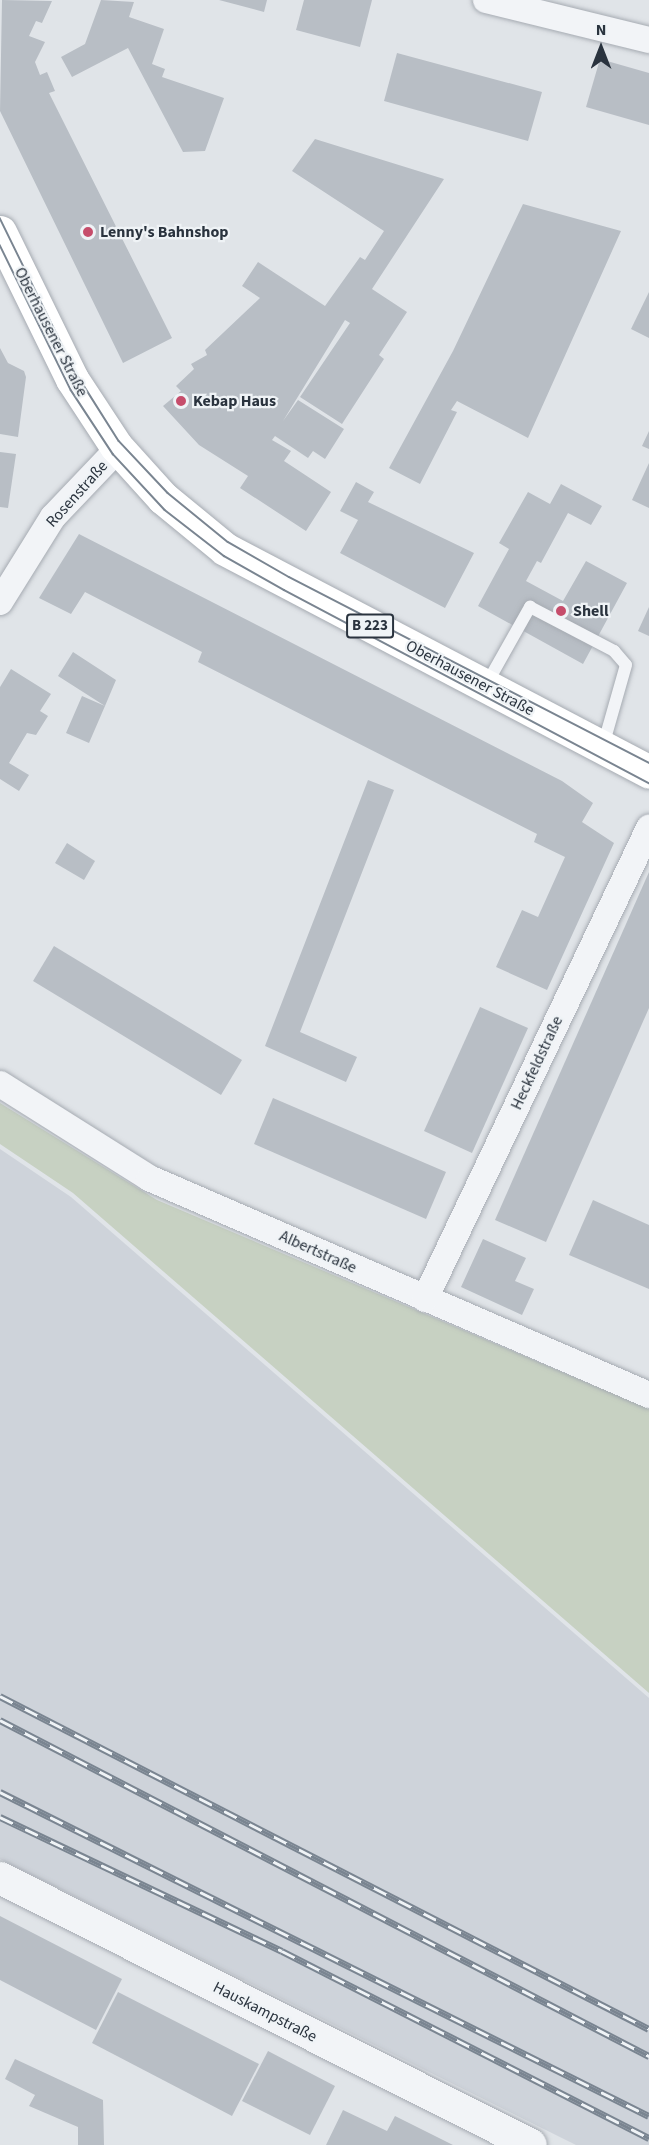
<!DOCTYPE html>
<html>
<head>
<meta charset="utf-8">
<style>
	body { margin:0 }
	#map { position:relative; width:649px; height:2145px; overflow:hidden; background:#e0e4e8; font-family:"Source Sans 3",sans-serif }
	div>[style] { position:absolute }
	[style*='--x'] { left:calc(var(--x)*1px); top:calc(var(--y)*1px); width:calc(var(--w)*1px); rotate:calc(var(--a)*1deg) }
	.built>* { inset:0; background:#ced3da }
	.green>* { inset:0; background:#c7d1c2 }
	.building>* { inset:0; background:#b8bec5 }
	.roads { filter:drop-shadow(0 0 2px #a6abb2) drop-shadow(0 0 2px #a6abb2) }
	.service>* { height:12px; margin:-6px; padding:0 6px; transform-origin:6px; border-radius:6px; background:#f2f4f7 }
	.minor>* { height:26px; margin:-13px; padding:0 13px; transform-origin:13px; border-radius:13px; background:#f2f4f7 }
	.tertiary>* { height:32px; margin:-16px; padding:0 16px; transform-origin:16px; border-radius:16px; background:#f2f4f7 }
	.primary>* { height:33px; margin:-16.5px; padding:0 16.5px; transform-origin:16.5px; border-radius:16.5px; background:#fff }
	.tram>* { height:1.5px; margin:-0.75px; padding:0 0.75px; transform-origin:0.75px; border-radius:0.75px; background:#7a8591 }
	.rail>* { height:7px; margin-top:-3.5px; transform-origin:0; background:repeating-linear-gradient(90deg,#eff3f6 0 14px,#7a8591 0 28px); box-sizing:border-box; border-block:2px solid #7a8591 }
	.dots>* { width:16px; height:16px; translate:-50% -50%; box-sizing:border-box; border:3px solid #eff3f6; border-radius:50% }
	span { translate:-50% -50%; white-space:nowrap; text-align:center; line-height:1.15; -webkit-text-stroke:4.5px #eff3f6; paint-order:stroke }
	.shield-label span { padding:2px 4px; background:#eff3f6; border:2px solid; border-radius:4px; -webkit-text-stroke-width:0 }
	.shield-label { font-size:15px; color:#2a333e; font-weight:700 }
	.poi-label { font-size:16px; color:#2a333e; font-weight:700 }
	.left { translate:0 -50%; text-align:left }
	.street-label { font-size:16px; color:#2a333e }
	.north { position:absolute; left:571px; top:18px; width:60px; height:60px; -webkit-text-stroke:4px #eff3f6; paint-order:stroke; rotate:0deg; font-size:16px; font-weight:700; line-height:24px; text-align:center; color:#2a333e }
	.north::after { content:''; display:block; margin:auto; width:21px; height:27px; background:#2a333e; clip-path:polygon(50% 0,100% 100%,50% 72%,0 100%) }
</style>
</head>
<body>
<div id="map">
	<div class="built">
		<i style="clip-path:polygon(0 1149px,71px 1197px,649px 1698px,649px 2145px,576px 2145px,0 1859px)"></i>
	</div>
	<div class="green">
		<i style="clip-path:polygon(0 1103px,157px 1200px,649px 1409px,649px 1693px,73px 1193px,0 1144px)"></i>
	</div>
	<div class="building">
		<i style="clip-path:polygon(2px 0,52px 1px,42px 23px,36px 21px,29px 36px,45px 42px,35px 62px,40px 75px,47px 72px,55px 91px,49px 93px,172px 338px,123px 363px,0 111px)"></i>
		<i style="clip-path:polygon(101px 0,134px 2px,129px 17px,164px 29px,152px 64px,165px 69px,162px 77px,224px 98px,205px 151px,183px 152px,128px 48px,72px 77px,61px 57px,85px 44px)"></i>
		<i style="clip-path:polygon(219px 0,267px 0,264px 12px)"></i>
		<i style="clip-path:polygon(304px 0,372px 0,360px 47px,296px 30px)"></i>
		<i style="clip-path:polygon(397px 53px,542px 92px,528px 141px,384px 101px)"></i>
		<i style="clip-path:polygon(600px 59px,649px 73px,649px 125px,586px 107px)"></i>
		<i style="clip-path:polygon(315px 139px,444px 179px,372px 289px,407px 312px,379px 355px,384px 359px,342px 424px,300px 397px,350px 323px,345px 320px,283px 421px,298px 400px,344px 429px,325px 459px,313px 451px,308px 458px,275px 436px,272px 440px,291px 451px,284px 461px,331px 492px,306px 531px,240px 488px,248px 476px,199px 445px,163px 406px,181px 391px,176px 386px,194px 369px,191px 364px,207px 355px,205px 350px,260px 298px,242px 286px,258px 262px,325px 306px,360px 257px,365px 260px,384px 231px,292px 171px)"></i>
		<i style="clip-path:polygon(523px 204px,621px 231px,528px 438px,457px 401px,451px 410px,457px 412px,420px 484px,389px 468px,453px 351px)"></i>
		<i style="clip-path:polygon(649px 292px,649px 338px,631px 329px)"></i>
		<i style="clip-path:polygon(0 348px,8px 363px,24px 371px,26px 377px,18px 437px,0 434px)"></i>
		<i style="clip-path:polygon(649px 431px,649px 449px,642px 446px)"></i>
		<i style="clip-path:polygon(0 452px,16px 454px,8px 508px,0 507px)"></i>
		<i style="clip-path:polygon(649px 463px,649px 508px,632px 500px)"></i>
		<i style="clip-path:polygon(356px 482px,374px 492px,368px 502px,474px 553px,445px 608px,340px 553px,358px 520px,340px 511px)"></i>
		<i style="clip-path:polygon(561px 484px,602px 506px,591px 525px,568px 513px,541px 563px,537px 561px,526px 581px,563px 601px,586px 561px,627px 583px,583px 664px,478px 606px,509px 549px,499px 543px,528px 492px,550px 504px)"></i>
		<i style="clip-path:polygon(79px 534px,562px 781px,593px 803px,582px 822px,614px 843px,547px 990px,496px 967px,522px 910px,538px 917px,565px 857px,534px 842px,537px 834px,198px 662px,202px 652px,85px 592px,71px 614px,39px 598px)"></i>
		<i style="clip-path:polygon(649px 607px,649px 636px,638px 631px)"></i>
		<i style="clip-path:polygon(73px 652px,116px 680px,105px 706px,89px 743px,66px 733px,82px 696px,105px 706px,58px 676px)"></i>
		<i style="clip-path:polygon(11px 669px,51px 694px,40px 711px,48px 716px,36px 735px,27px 733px,9px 763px,29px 775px,19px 791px,0 779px,0 687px)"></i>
		<i style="clip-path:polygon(368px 780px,394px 790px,300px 1032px,357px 1057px,346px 1082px,265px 1046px)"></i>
		<i style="clip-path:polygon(67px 843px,95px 861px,84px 880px,55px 863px)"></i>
		<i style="clip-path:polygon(649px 872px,649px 1008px,546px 1242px,495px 1220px)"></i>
		<i style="clip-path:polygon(54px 946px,242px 1060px,221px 1095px,33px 981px)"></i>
		<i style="clip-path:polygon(480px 1007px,528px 1028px,472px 1153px,424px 1131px)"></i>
		<i style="clip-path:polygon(273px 1098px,446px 1172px,426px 1219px,254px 1144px)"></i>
		<i style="clip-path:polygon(593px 1200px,649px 1225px,649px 1289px,569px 1255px)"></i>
		<i style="clip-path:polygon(483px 1239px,526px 1258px,515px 1281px,534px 1289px,522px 1315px,461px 1287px)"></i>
		<i style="clip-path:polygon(0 1916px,122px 1979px,96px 2030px,0 1980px)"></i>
		<i style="clip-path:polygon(118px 1992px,259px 2064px,232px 2116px,92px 2043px)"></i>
		<i style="clip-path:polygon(268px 2051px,335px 2086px,310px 2135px,242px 2101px)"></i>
		<i style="clip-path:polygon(15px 2059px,103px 2100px,104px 2145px,78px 2145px,78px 2127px,29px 2106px,35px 2095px,5px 2079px)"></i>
		<i style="clip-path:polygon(343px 2110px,387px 2131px,395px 2116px,453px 2145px,326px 2145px)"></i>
	</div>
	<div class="roads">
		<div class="service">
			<i style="--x:486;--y:685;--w:90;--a:-60.6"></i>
			<i style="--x:530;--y:607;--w:95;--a:27.6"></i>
			<i style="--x:614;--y:651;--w:18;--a:49"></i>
			<i style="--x:626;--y:665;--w:84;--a:105.9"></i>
		</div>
		<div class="minor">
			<i style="--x:486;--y:0;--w:168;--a:13.8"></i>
			<i style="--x:0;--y:602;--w:100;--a:-58.1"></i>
			<i style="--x:53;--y:517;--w:87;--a:-46.4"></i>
			<i style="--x:113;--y:454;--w:9;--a:-69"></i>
			<i style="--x:0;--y:1084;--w:176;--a:32.2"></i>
			<i style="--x:149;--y:1178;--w:545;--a:23.46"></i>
			<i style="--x:425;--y:1299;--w:522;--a:-64.56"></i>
		</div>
		<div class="tertiary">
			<i style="--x:0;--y:1878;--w:594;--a:26.69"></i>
		</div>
		<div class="primary">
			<i style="--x:0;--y:232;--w:164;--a:63.9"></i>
			<i style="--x:72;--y:379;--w:80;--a:56.7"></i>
			<i style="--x:116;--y:446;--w:70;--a:47.9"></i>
			<i style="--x:163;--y:498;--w:80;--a:39.4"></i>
			<i style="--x:225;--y:549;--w:479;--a:27.7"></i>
		</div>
	</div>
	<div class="tram">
		<i style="--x:0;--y:218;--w:173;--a:63.9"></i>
		<i style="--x:76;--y:373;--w:80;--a:57.7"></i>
		<i style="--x:119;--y:441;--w:71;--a:46.7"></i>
		<i style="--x:168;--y:493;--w:77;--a:39.2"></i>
		<i style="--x:228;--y:542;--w:70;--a:29.8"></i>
		<i style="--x:289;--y:577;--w:405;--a:27.3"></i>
		<i style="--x:0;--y:245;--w:161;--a:63.9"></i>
		<i style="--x:71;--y:390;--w:77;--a:56.7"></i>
		<i style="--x:113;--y:454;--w:76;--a:47.1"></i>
		<i style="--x:165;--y:510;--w:75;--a:37.9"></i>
		<i style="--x:224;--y:556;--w:69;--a:29.5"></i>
		<i style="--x:284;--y:590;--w:413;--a:27.9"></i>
	</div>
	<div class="rail">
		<i style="--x:0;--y:1696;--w:729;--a:27.16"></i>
		<i style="--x:0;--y:1720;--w:731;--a:27.37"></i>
		<i style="--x:0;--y:1792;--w:725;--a:26.53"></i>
		<i style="--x:0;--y:1817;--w:312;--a:25.4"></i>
		<i style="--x:282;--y:1951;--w:412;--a:27"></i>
	</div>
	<div class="dots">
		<i style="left:88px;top:232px;background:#c64d6b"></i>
		<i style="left:181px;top:401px;background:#c64d6b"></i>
		<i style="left:561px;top:611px;background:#c64d6b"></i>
	</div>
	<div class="shield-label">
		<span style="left:370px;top:626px">B 223</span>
	</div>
	<div class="poi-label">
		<span class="left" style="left:100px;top:232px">Lenny's Bahnshop</span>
		<span class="left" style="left:193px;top:401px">Kebap Haus</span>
		<span class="left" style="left:573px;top:611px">Shell</span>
	</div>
	<div class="street-label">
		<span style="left:51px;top:332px;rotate:63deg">Oberhausener Straße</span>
		<span style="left:77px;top:494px;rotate:-48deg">Rosenstraße</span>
		<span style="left:470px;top:678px;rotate:28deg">Oberhausener Straße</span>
		<span style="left:537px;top:1063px;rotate:-65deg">Heckfeldstraße</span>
		<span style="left:318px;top:1252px;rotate:24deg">Albertstraße</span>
		<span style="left:265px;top:2012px;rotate:27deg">Hauskampstraße</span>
	</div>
	<div class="north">N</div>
</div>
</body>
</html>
